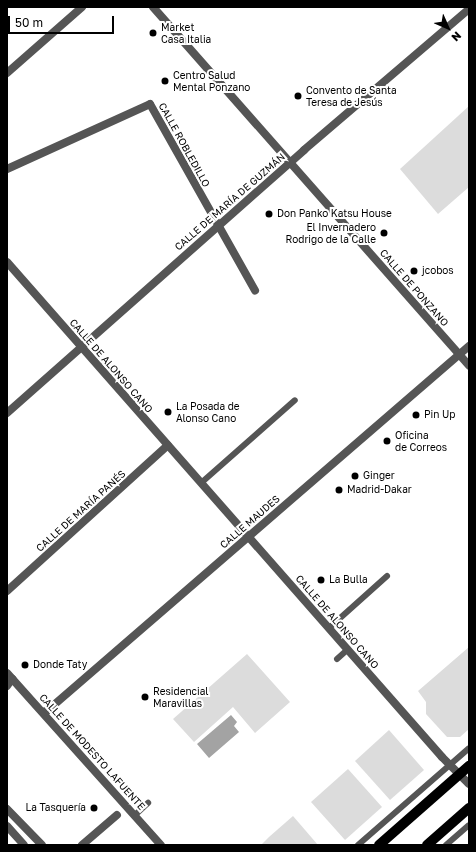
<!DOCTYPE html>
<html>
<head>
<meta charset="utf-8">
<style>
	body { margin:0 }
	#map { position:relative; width:476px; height:852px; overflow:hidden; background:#fff; font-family:"Golos Text",sans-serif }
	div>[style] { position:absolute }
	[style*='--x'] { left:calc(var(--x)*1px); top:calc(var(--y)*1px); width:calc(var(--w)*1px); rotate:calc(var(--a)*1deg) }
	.green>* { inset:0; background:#dcdcdc }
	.water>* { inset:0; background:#a3a3a3 }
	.service>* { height:6px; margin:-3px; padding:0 3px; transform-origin:3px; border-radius:3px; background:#555 }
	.pedestrian>* { height:8px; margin:-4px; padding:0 4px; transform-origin:4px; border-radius:4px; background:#555 }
	.minor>* { height:8px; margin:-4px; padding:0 4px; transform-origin:4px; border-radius:4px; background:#555 }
	.primary>* { height:10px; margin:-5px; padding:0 5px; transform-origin:5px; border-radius:5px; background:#000 }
	.dots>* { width:11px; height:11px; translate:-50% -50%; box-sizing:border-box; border:2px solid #fff; border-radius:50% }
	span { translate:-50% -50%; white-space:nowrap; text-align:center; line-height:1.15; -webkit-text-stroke:4px #fff; paint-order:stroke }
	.poi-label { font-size:10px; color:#000 }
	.left { translate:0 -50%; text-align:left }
	.right { translate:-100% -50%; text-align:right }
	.street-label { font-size:10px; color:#000 }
	.frame { position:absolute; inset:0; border:8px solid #000; pointer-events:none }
	.north { position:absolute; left:428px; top:8px; width:40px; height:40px; -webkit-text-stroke:3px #fff; paint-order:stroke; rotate:135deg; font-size:11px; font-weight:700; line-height:16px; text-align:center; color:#000 }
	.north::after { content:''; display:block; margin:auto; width:14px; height:18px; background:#000; clip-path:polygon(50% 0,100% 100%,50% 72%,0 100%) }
	.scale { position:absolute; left:8px; top:16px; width:106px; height:18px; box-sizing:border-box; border:2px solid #000; border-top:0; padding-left:5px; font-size:12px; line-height:14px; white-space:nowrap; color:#000; -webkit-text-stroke:3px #fff; paint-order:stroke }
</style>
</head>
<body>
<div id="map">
	<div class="green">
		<i style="clip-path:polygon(469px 106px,469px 187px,438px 214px,400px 169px)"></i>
		<i style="clip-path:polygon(469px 647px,469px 729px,460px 737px,447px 737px,426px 714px,426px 702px,418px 691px)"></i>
		<i style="clip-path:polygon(247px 654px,290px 702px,255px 733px,233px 707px,194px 742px,173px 719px)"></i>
		<i style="clip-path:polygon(389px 730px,424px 770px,390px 800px,355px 761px)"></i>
		<i style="clip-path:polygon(348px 769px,382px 807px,345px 840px,311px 802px)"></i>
		<i style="clip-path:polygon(293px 816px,318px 845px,261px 845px,269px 837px)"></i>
	</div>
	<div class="water">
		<i style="clip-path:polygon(231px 715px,237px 722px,234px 726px,239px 732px,209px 758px,197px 744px)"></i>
	</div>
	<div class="service">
		<i style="--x:201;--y:483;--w:125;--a:-41.4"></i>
		<i style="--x:329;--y:628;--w:78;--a:-41.9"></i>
		<i style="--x:337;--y:659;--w:15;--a:-42"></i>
		<i style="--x:135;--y:815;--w:18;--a:-43"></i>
		<i style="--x:358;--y:845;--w:147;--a:-41.1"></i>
		<i style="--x:446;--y:845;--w:30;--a:-41"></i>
	</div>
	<div class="pedestrian">
		<i style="--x:82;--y:845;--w:46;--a:-40.6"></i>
	</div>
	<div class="minor">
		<i style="--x:153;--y:7;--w:478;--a:48.6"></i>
		<i style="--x:7;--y:73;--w:100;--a:-41.3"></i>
		<i style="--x:7;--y:169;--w:157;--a:-24.4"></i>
		<i style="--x:150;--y:104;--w:214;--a:60.6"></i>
		<i style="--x:7;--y:262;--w:659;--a:48.69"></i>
		<i style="--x:442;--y:757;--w:38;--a:45"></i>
		<i style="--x:7;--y:413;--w:397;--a:-41.5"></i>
		<i style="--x:304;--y:150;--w:217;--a:-40.5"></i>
		<i style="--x:7;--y:591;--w:217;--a:-42.2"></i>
		<i style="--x:7;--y:673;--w:231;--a:48.2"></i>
		<i style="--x:7;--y:686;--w:9;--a:-54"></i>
		<i style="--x:43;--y:712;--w:5;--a:-22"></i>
		<i style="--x:48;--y:710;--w:557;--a:-40.85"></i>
		<i style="--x:7;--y:809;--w:50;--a:45.8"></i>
		<i style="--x:7;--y:826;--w:25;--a:48"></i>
	</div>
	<div class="primary">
		<i style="--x:379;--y:845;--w:120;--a:-41.3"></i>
		<i style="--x:427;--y:845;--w:56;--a:-41.4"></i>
	</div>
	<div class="dots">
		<i style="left:153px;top:33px;background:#000"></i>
		<i style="left:165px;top:81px;background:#000"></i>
		<i style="left:298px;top:96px;background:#000"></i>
		<i style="left:269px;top:214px;background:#000"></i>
		<i style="left:384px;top:233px;background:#000"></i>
		<i style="left:414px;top:271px;background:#000"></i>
		<i style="left:168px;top:412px;background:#000"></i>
		<i style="left:416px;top:415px;background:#000"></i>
		<i style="left:387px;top:441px;background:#000"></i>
		<i style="left:355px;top:476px;background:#000"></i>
		<i style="left:339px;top:490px;background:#000"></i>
		<i style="left:321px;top:580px;background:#000"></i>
		<i style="left:25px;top:665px;background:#000"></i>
		<i style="left:145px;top:697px;background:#000"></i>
		<i style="left:94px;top:808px;background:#000"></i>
	</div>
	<div class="poi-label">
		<span class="left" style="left:161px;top:33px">Market<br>Casa Italia</span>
		<span class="left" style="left:173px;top:81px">Centro Salud<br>Mental Ponzano</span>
		<span class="left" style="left:306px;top:96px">Convento de Santa<br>Teresa de Jesús</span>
		<span class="left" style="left:277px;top:214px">Don Panko Katsu House</span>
		<span class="right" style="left:376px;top:233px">El Invernadero<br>Rodrigo de la Calle</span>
		<span class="left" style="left:422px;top:271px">jcobos</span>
		<span class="left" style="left:176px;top:412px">La Posada de<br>Alonso Cano</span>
		<span class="left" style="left:424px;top:415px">Pin Up</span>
		<span class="left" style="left:395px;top:441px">Oficina<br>de Correos</span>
		<span class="left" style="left:363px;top:476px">Ginger</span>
		<span class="left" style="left:347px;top:490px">Madrid-Dakar</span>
		<span class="left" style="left:329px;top:580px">La Bulla</span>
		<span class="left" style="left:33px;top:665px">Donde Taty</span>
		<span class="left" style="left:153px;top:697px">Residencial<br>Maravillas</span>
		<span class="right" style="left:86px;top:808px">La Tasquería</span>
	</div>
	<div class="street-label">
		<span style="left:184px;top:145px;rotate:61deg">CALLE ROBLEDILLO</span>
		<span style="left:230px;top:202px;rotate:-41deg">CALLE DE MARÍA DE GUZMÁN</span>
		<span style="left:414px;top:288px;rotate:49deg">CALLE DE PONZANO</span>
		<span style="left:111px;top:366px;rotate:49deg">CALLE DE ALONSO CANO</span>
		<span style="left:81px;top:511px;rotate:-42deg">CALLE DE MARÍA PANÉS</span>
		<span style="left:250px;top:522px;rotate:-41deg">CALLE MAUDES</span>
		<span style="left:337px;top:622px;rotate:49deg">CALLE DE ALONSO CANO</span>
		<span style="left:92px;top:752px;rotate:48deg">CALLE DE MODESTO LAFUENTE</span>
	</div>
	<div class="frame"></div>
	<div class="north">N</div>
	<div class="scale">50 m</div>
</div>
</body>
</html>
